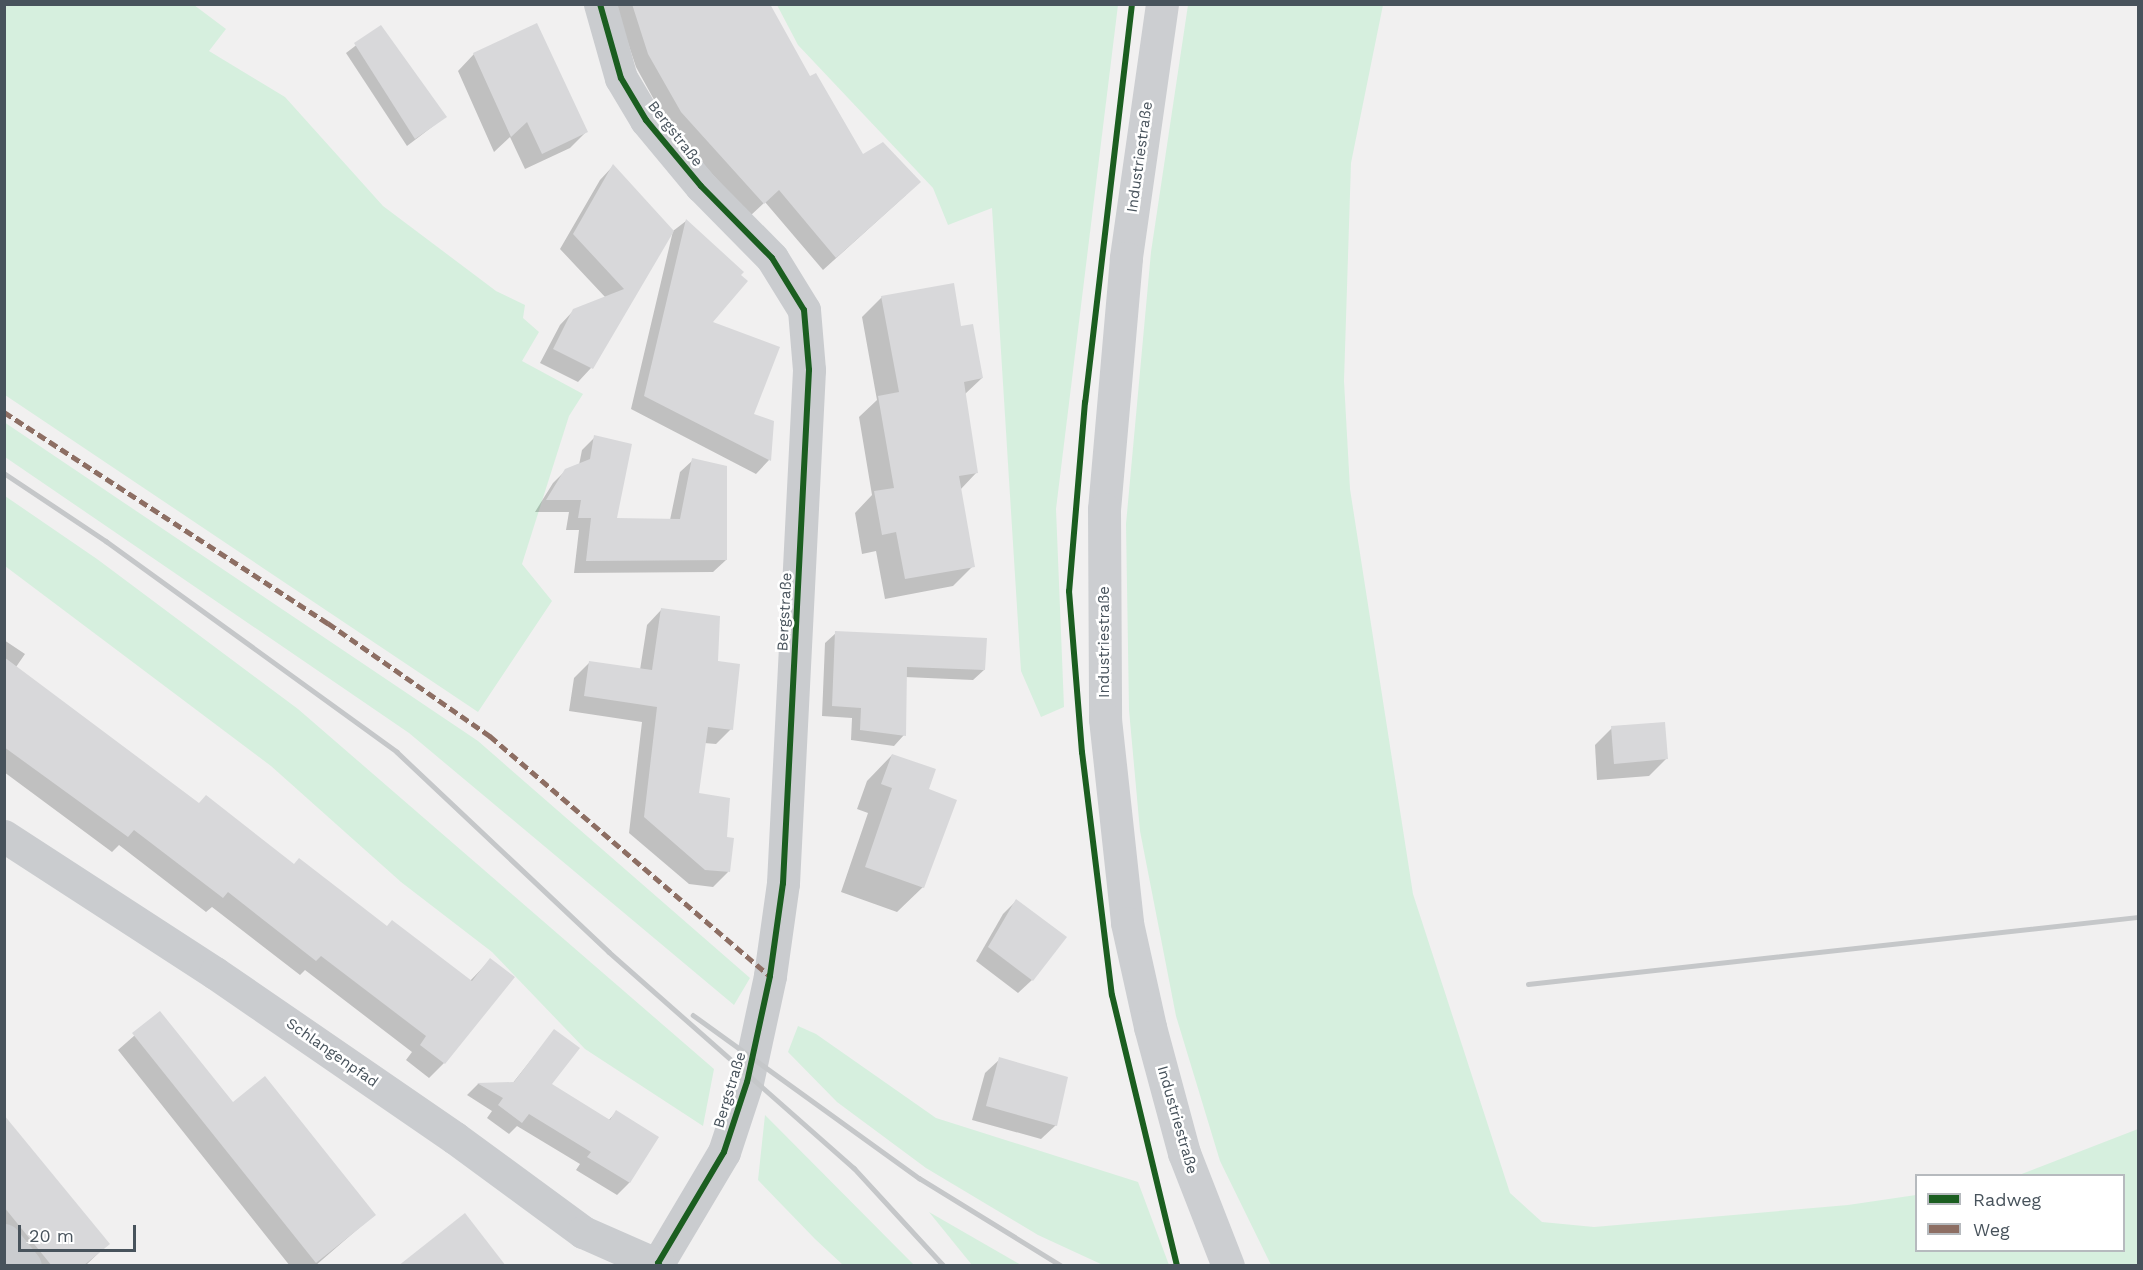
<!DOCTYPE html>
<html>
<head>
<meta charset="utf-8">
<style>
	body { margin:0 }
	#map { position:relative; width:2143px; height:1270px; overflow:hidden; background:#f1f0f0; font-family:"Work Sans",sans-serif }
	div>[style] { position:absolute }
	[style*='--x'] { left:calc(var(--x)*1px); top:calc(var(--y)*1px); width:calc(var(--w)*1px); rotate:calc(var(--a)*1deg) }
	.green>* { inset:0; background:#d6efde }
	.shadow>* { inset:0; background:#0003 }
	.building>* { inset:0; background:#d8d8da }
	.minor>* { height:33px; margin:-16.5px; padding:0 16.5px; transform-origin:16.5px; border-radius:16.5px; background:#cacccf }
	.secondary>* { height:33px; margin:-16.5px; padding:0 16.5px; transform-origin:16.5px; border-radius:16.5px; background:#ccced1 }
	.rail>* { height:4.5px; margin:-2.25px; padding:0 2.25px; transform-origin:2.25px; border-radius:2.25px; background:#c5c7c9 }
	.quiet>* { height:4.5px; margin-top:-2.25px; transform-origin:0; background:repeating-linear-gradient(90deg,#8d6e63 0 9px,transparent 0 13.5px) }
	.cycleway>* { height:6px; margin:-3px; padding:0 3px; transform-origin:3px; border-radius:3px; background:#1b5e20 }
	span { translate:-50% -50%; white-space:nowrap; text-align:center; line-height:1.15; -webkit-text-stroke:5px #fff; paint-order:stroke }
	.street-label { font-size:15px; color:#48535c }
	.frame { position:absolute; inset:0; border:6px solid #48535c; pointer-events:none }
	.legend { position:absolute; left:1915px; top:1174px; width:210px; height:78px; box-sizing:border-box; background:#fff; border:2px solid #b6babe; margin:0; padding:8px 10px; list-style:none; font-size:18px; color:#48535c }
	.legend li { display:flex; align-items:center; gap:12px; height:30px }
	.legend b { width:30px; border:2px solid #b6babe }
	.scale { position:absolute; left:18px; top:1225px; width:118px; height:27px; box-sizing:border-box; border:3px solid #48535c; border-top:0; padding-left:8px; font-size:18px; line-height:21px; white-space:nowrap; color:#48535c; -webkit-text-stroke:4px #fff; paint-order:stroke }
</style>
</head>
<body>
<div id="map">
	<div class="green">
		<i style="clip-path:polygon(4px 5px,194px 5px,226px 29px,209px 51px,285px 97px,383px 206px,496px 291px,525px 305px,523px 318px,539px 332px,522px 361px,583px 394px,569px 416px,522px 564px,552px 601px,478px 712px,5px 395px)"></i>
		<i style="clip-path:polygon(777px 5px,1118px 5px,1056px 509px,1064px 707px,1041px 717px,1021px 671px,992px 208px,948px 225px,933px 188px,798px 45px)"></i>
		<i style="clip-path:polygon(1188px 5px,1383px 5px,1351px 163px,1344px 381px,1350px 489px,1413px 894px,1510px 1193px,1542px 1222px,1594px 1227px,1848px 1205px,1916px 1195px,1916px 1250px,2124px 1250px,2124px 1176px,2019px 1175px,2138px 1129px,2138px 1265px,1271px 1265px,1220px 1161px,1176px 1016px,1140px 831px,1129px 710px,1126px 524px,1151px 252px)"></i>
		<i style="clip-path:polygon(4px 422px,478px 741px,750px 978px,734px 1005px,409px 733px,5px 457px)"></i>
		<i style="clip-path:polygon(5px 496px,97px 559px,298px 709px,714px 1069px,703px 1126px,585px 1049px,492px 952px,401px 882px,271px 766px,5px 566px)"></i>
		<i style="clip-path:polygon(798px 1026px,816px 1034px,936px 1118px,1138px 1182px,1169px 1265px,1103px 1265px,1038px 1235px,926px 1168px,837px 1102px,788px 1052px)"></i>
		<i style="clip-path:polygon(765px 1115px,914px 1265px,915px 1265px,843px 1265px,815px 1239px,758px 1180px)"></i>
		<i style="clip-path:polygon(929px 1212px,1021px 1265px,972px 1265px)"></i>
	</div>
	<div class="shadow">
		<i style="clip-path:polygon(615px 4px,768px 4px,810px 79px,863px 156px,906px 195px,823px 270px,765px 202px,750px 216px,668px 125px,636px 67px)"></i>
		<i style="clip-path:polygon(380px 27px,445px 117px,407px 146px,346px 53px)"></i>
		<i style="clip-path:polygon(474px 54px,586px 132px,570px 148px,525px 169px,510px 137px,494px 152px,458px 71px)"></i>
		<i style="clip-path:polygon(613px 166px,672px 231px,591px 368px,578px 382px,540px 363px,560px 325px,574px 310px,606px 298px,560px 249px,600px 180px)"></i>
		<i style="clip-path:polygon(686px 221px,710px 323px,752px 415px,773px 422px,769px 460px,756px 474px,631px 409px,673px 231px)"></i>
		<i style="clip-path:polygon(882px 297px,960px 327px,982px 378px,964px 395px,977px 472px,960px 490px,973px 566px,953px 586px,885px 599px,876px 551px,862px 554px,855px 513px,872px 495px,859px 417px,877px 400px,862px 317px)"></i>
		<i style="clip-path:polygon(595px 437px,615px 520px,670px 520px,680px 472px,693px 460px,726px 560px,713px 572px,574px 573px,579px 530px,566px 530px,569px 512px,535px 512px,553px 483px,566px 470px,579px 465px,582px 450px)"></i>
		<i style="clip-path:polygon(662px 609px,717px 662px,731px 729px,716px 744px,704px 743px,698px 794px,726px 839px,728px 872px,713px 887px,689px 884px,629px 833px,642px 722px,569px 711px,574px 678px,590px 662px,640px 670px,647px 625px)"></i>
		<i style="clip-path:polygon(836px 633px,984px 670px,973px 680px,905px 677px,904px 735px,894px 746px,851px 740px,852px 718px,822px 716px,825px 643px)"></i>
		<i style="clip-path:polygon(4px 640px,25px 654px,16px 667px,198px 804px,470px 981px,490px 960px,444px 1063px,429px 1078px,406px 1060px,412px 1052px,305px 970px,300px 975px,212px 907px,206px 912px,119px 845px,112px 852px,4px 772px)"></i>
		<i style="clip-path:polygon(1612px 728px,1666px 759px,1649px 776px,1597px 780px,1595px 745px)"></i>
		<i style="clip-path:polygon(892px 755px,927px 790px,923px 887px,897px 912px,841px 892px,868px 813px,857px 809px,867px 781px)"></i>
		<i style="clip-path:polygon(1016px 901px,1032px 980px,1018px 993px,976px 961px,1003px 914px)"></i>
		<i style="clip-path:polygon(160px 1013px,233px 1104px,374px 1215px,315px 1266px,290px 1266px,118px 1050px)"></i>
		<i style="clip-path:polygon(554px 1031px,550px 1084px,608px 1121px,616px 1112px,657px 1137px,629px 1183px,617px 1195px,576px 1170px,580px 1164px,517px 1126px,509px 1134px,487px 1118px,492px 1111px,467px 1095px,478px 1084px,512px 1084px)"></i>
		<i style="clip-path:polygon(1000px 1059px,1056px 1125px,1041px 1139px,972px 1120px,985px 1073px)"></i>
		<i style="clip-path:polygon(4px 1118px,108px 1244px,85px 1266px,21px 1266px,4px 1246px)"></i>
	</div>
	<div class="building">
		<i style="clip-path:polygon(632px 4px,770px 4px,810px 76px,816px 73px,863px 154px,883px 142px,921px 182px,836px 258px,779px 190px,764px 204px,681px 112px,648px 54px)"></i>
		<i style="clip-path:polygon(537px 23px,588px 132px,542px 154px,527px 122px,511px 137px,473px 53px)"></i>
		<i style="clip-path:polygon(381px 25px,447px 117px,415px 139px,354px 43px)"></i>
		<i style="clip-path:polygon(613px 164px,674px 231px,593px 369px,553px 349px,573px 309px,624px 289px,573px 234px)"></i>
		<i style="clip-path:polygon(686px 219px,744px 272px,741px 275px,748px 281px,713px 322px,780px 347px,754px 414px,774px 421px,771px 461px,644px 396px)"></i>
		<i style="clip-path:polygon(954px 283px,961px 326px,973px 324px,983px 378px,964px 382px,978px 473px,959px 476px,975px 567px,905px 579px,896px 532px,882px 535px,874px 491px,894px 488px,878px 396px,899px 392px,881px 296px)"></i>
		<i style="clip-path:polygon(594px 435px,632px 444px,617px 518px,680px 519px,692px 458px,727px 466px,727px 560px,586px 561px,591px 518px,578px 518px,581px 500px,546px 500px,565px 469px,590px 459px)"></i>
		<i style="clip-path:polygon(661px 608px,720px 616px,718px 661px,740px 664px,733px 730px,708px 727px,699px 793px,730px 798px,727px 837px,734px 838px,730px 872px,705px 870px,644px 817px,657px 707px,584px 696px,589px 661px,652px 670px)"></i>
		<i style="clip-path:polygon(835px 631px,987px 638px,985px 670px,907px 667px,906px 736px,860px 730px,861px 708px,832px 706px)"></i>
		<i style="clip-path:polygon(4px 657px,199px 803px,206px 795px,294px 864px,299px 858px,387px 926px,392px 920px,472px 981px,490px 958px,515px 977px,445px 1064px,420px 1045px,426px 1036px,321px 956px,316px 961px,228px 892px,223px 898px,134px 830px,128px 837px,4px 747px)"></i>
		<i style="clip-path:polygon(1665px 722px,1668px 759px,1614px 764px,1611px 726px)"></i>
		<i style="clip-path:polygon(892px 754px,936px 769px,929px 789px,957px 800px,924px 888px,865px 867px,892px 788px,881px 784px)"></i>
		<i style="clip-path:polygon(1016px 899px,1067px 937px,1033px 981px,988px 947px)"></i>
		<i style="clip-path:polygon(160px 1011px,233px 1102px,265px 1076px,376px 1215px,316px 1263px,132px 1033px)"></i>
		<i style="clip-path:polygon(554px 1029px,580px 1048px,552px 1084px,610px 1120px,616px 1110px,659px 1137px,630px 1183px,587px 1157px,591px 1152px,529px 1114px,522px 1123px,498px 1105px,503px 1098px,477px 1083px,514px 1082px)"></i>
		<i style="clip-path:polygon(999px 1057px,1068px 1077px,1057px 1126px,986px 1106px)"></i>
		<i style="clip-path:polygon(4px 1115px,110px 1244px,83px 1266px,52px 1266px,4px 1207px)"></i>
		<i style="clip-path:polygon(465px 1213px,506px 1266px,398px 1266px)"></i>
	</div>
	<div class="minor">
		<i style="--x:600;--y:4;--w:77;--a:74.2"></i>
		<i style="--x:621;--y:78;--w:49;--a:59.2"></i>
		<i style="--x:646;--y:120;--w:86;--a:50.2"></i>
		<i style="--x:701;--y:186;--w:101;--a:45.4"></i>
		<i style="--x:772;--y:258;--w:61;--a:58.4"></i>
		<i style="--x:804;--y:310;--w:60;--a:85.2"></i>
		<i style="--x:809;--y:370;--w:514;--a:92.9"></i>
		<i style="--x:783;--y:883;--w:94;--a:98"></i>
		<i style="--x:770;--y:976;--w:108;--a:102.2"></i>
		<i style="--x:747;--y:1082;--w:74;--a:108.2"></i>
		<i style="--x:724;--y:1152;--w:129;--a:120.7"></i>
		<i style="--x:4;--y:836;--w:252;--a:33"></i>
		<i style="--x:215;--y:973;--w:291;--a:34.5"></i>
		<i style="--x:455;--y:1138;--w:159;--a:36.3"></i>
		<i style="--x:583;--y:1232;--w:84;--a:23.8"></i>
		<i style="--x:4;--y:1240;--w:33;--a:51"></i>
	</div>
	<div class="secondary">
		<i style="--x:1162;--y:4;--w:257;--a:98.1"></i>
		<i style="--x:1126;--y:258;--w:252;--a:95"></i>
		<i style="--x:1104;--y:509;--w:210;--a:89.7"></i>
		<i style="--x:1105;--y:719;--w:205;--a:83.8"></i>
		<i style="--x:1127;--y:923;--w:107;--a:77.5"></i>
		<i style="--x:1150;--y:1027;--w:131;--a:74.9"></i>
		<i style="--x:1184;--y:1153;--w:121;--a:68.7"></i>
	</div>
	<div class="rail">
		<i style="--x:4;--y:473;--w:123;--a:33.7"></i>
		<i style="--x:106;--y:541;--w:359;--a:35.9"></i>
		<i style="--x:397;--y:752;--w:291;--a:43.3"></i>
		<i style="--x:609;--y:952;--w:327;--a:41.4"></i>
		<i style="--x:854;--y:1168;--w:133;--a:47.4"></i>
		<i style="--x:1528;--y:984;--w:614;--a:-6.27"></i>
		<i style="--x:693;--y:1015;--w:279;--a:35.8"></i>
		<i style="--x:919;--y:1178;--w:168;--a:31.6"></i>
	</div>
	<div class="quiet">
		<i style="--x:4;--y:412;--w:387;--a:33.1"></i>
		<i style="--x:328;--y:623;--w:198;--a:34.9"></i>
		<i style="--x:490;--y:736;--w:369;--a:40.6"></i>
	</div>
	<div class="cycleway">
		<i style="--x:600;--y:4;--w:77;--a:74.2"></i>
		<i style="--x:621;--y:78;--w:49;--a:59.2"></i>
		<i style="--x:646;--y:120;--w:86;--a:50.2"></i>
		<i style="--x:701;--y:186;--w:101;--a:45.4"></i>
		<i style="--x:772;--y:258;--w:61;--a:58.4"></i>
		<i style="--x:804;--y:310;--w:60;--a:85.2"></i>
		<i style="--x:809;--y:370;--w:514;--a:92.9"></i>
		<i style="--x:783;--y:883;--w:94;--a:98"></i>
		<i style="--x:770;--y:976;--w:108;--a:102.2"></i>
		<i style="--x:747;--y:1082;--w:74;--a:108.2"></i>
		<i style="--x:724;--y:1152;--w:129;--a:120.7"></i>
		<i style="--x:658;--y:1263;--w:4;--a:56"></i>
		<i style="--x:1132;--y:4;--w:401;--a:96.7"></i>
		<i style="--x:1085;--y:402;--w:190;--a:94.8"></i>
		<i style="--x:1069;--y:591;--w:162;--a:85.4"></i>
		<i style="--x:1082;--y:752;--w:245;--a:83"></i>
		<i style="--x:1112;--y:995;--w:279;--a:76.5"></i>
	</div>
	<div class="street-label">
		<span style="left:675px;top:134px;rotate:52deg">Bergstraße</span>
		<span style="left:1140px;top:157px;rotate:-82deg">Industriestraße</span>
		<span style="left:785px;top:612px;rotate:-87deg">Bergstraße</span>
		<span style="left:1105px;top:642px;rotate:-90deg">Industriestraße</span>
		<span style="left:332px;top:1053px;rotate:35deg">Schlangenpfad</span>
		<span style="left:730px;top:1090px;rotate:-73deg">Bergstraße</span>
		<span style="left:1177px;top:1120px;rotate:74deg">Industriestraße</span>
	</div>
	<div class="frame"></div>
	<ul class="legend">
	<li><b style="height:8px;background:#1b5e20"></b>Radweg</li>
	<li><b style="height:8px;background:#8d6e63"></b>Weg</li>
	</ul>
	<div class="scale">20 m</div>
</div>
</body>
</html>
